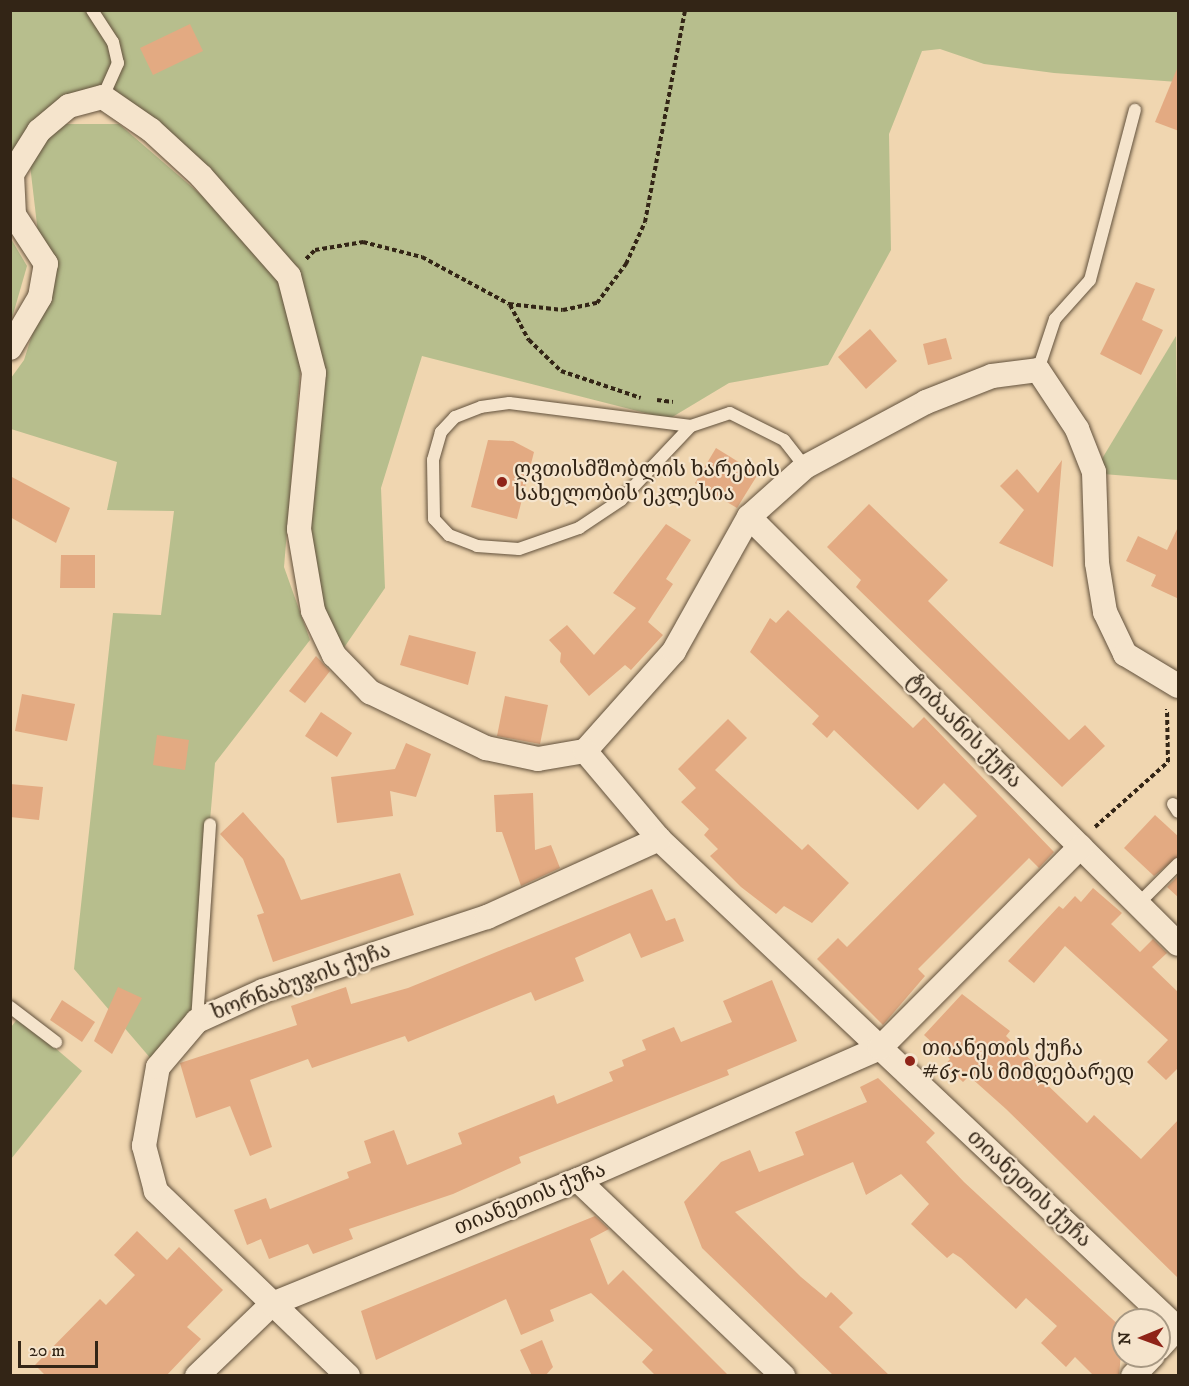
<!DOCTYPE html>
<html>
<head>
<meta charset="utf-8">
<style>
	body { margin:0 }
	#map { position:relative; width:1189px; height:1386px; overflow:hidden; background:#f0d6b0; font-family:"IM FELL DW Pica","Noto Serif Georgian",serif }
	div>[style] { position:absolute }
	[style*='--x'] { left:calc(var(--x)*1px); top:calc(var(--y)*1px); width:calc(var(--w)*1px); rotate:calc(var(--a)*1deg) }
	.green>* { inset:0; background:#b7be8d }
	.building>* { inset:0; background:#e3aa82 }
	.path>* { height:4px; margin-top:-2px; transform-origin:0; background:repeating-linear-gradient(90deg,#332516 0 4.5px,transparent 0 7.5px) }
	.roads { filter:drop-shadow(0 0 2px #62513c) drop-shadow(0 0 2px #62513c) }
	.service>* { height:12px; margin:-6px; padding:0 6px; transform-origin:6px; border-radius:6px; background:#f5e4cc }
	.minor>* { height:24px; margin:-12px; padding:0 12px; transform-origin:12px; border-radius:12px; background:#f5e4cc }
	.dots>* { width:16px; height:16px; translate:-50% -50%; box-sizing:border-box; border:3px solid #f5e4cc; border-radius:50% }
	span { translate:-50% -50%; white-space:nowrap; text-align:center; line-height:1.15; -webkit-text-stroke:4.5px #f5e4cc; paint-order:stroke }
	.poi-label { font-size:21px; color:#332516 }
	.left { translate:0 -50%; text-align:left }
	.street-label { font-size:21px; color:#332516 }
	.frame { position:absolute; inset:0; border:12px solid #332516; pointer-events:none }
	.north { position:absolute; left:1111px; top:1308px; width:60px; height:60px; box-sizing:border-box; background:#f5e4cc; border:2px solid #a79883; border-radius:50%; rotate:269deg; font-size:16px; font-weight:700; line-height:24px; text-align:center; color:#332516 }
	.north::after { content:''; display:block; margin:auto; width:21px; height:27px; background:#8f2418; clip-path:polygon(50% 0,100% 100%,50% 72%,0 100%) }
	.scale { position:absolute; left:18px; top:1341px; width:80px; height:27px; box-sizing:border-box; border:3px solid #332516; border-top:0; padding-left:8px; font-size:18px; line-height:21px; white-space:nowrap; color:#332516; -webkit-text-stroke:4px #f5e4cc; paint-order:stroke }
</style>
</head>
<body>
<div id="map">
	<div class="green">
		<i style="clip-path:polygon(11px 11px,1178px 11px,1178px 82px,1054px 73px,984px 64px,940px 49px,922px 51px,889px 134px,891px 250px,828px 365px,729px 383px,669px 419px,422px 356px,381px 488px,385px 588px,343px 649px,318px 605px,304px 529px,311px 436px,293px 269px,103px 97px,11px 161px)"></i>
		<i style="clip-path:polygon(56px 124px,119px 124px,214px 206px,285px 281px,301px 362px,284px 567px,310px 640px,215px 763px,193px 1016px,158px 1067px,74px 969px,113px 613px,161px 615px,174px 511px,107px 510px,117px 462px,11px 429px,11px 378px,24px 360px,53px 269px,39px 242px,30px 165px)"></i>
		<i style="clip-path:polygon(10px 237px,27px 266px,10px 325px)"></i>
		<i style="clip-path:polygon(1176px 336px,1178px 480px,1103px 474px,1100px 462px)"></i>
		<i style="clip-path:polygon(19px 1017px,82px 1071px,11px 1159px,11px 1027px)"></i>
	</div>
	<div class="building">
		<i style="clip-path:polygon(190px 24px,203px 51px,153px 75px,140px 48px)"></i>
		<i style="clip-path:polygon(1179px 64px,1179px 131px,1155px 122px)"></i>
		<i style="clip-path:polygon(1136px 282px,1155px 289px,1142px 320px,1163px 330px,1141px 375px,1100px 354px)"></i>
		<i style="clip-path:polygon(870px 329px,897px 361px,866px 389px,838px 357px)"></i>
		<i style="clip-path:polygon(946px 338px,952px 359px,928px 365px,923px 344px)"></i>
		<i style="clip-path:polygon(488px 440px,513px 441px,534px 452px,517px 519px,471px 507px)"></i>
		<i style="clip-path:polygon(716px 448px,758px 474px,737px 508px,695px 483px)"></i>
		<i style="clip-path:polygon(1062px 460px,1053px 567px,999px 543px,1024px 510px,1000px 486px,1017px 469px,1038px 493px)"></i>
		<i style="clip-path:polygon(10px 476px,70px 508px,56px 543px,10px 517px)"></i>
		<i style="clip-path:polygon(869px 504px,948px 580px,928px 601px,1069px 740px,1085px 725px,1105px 746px,1062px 787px,856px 587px,861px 580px,827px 547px)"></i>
		<i style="clip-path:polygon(666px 524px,691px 540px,666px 579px,673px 584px,648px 622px,663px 635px,631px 670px,625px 665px,589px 696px,560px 662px,561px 653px,549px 640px,567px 625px,594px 655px,636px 608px,613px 593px)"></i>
		<i style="clip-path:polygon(1179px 525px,1179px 599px,1151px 586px,1156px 575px,1126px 561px,1138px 536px,1167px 550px)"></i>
		<i style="clip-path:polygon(61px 555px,95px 555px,95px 588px,60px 588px)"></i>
		<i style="clip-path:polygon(788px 610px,913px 728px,924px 717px,1054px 852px,1039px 868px,1029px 858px,918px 969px,925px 976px,883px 1025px,817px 959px,838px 938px,847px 947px,977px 816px,944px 783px,918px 810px,834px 730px,827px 738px,812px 724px,819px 716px,750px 652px,770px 618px,776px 623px)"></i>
		<i style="clip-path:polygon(409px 635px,476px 652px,468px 685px,400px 665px)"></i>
		<i style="clip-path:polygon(316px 656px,330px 671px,305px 703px,289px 691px)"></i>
		<i style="clip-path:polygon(22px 694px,75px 704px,67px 741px,15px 731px)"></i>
		<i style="clip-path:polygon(505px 696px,548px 705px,540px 744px,497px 736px)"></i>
		<i style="clip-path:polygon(321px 712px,352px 733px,337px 757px,305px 736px)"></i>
		<i style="clip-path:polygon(728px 719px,747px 738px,715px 770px,802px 850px,808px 844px,849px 883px,812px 923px,784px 906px,776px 914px,741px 887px,710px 856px,718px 849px,704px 835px,709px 829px,681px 802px,696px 788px,678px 769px)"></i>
		<i style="clip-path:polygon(157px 735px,189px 740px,185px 770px,153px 765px)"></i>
		<i style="clip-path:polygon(406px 743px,431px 754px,416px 797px,390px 791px,393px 816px,337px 823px,331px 777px,395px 769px)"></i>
		<i style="clip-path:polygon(10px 784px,43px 787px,39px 820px,10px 817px)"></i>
		<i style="clip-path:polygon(533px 793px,535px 850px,551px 845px,560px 868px,521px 886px,502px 832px,496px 832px,494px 795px)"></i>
		<i style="clip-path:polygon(243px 812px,284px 859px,301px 900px,400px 873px,414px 915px,273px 962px,257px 915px,264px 913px,243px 859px,220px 834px)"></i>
		<i style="clip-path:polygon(1155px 815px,1179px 837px,1179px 856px,1154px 876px,1124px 848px)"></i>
		<i style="clip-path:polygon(1179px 875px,1179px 898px,1167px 887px)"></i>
		<i style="clip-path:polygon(1093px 888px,1122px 913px,1111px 924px,1140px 952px,1153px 939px,1167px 953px,1152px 967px,1179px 993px,1179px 1067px,1166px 1080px,1147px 1062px,1168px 1040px,1065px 946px,1034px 983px,1008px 961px,1059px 906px,1063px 909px,1075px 896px,1081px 902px)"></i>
		<i style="clip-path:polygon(652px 889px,666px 921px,675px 918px,684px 941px,641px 958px,630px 933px,575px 958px,584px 981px,535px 1001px,531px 992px,408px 1042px,405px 1036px,312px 1068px,308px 1059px,250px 1080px,272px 1147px,250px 1156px,230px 1106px,196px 1118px,180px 1063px,297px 1025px,291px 1006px,346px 987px,351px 1004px,408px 988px)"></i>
		<i style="clip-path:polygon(772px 980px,797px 1041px,727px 1070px,729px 1075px,519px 1157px,521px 1163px,453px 1194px,349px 1229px,353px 1239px,313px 1254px,308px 1244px,269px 1259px,261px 1239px,247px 1245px,234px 1210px,266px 1198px,270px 1209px,349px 1178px,347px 1172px,371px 1163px,364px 1141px,394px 1130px,407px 1165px,462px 1144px,458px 1133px,554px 1095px,557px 1104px,613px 1081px,609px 1072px,624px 1066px,622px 1060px,646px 1050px,642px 1040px,674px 1027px,681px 1042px,732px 1022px,723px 1001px)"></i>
		<i style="clip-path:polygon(118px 987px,142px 998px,112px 1054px,94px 1041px)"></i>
		<i style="clip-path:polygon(962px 994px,1010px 1031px,1006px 1036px,1038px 1067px,1036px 1074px,1087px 1123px,1094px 1115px,1141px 1159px,1179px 1119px,1179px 1279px,1006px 1109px,969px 1076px,963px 1082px,945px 1065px,950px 1059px,924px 1035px)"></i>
		<i style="clip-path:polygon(62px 1000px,95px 1022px,82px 1042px,50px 1020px)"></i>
		<i style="clip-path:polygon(878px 1078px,935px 1133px,926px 1142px,964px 1182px,1123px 1329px,1119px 1376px,1094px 1376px,1075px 1357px,1066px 1367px,1041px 1343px,1057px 1326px,1026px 1298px,1016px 1309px,961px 1258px,953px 1253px,947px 1258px,935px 1247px,911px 1224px,929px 1204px,901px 1174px,866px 1195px,853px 1162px,735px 1212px,801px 1277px,826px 1298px,831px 1292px,853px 1313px,839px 1327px,890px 1376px,834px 1376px,702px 1248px,684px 1202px,721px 1162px,750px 1150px,759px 1172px,804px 1155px,795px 1132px,867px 1102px,860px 1087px)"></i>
		<i style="clip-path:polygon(595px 1216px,609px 1229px,590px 1239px,608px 1285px,623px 1270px,729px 1376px,656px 1376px,642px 1362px,653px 1350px,591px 1293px,550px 1310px,554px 1321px,521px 1335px,506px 1299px,376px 1360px,361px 1311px)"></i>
		<i style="clip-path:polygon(137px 1231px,167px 1260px,179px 1247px,223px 1290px,187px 1327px,201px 1339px,166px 1376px,46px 1376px,35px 1365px,100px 1299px,106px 1305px,135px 1275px,114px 1255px)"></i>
		<i style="clip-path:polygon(542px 1340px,553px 1367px,545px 1376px,532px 1376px,520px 1350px)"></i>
	</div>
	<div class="path">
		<i style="--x:306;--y:259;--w:13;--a:-45"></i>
		<i style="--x:315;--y:250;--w:49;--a:-9.5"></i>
		<i style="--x:363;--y:242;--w:61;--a:14.3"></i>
		<i style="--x:422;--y:257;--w:99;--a:28.4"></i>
		<i style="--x:509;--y:304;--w:54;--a:6.3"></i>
		<i style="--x:563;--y:310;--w:35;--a:-12"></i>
		<i style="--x:597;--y:303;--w:49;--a:-53.4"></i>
		<i style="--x:626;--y:264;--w:46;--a:-65.7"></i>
		<i style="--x:645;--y:222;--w:216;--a:-79.3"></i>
		<i style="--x:510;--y:305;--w:40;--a:62"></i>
		<i style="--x:529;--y:340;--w:45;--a:44.1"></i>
		<i style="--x:561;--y:371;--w:84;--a:18.6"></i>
		<i style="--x:657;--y:400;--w:16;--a:7"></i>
		<i style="--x:1095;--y:827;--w:98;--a:-41.7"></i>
		<i style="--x:1168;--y:762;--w:53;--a:-91.1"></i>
	</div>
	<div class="roads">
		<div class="service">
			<i style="--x:92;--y:10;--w:38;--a:57"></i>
			<i style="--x:113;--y:42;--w:22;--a:77"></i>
			<i style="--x:118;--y:63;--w:37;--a:114"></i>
			<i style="--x:1038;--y:370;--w:54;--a:-71.6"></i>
			<i style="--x:1055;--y:319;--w:52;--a:-48.1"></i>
			<i style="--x:1090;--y:280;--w:176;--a:-75.2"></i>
			<i style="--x:691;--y:426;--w:183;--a:-172.8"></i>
			<i style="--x:509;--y:403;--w:28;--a:172"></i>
			<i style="--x:481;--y:407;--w:28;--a:159"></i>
			<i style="--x:455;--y:417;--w:21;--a:133"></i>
			<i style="--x:441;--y:432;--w:29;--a:106"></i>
			<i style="--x:433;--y:460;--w:59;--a:89"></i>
			<i style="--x:434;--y:519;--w:22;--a:47"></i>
			<i style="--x:449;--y:535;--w:30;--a:21"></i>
			<i style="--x:477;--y:546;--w:42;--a:4.1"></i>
			<i style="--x:519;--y:549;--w:64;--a:-19.3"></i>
			<i style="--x:579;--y:528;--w:50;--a:-33.7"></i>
			<i style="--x:621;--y:500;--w:102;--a:-46.6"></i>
			<i style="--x:691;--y:426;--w:41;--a:-18.4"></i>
			<i style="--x:730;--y:413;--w:60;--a:26.6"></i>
			<i style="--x:784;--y:440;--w:34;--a:52"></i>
			<i style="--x:1173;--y:804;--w:9;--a:58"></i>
			<i style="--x:1138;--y:904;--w:57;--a:-45"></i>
			<i style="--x:10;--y:1007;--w:58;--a:37.3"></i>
			<i style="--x:197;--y:1021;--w:197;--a:-86.2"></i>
		</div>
		<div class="minor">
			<i style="--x:10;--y:348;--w:59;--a:-59.5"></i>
			<i style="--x:40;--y:297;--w:34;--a:-80"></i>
			<i style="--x:46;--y:264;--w:59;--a:-123.1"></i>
			<i style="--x:14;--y:215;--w:41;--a:-92.8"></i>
			<i style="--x:12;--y:174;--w:51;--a:-57.9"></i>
			<i style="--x:39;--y:131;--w:39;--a:-40"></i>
			<i style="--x:69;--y:106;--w:35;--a:-15"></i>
			<i style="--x:103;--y:97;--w:58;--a:34.5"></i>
			<i style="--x:151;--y:130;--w:68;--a:42.6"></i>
			<i style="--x:201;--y:176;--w:133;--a:48.7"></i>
			<i style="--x:289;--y:276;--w:100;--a:75.5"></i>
			<i style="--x:314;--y:373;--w:157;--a:95.5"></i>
			<i style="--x:299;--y:529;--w:83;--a:80.3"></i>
			<i style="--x:313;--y:611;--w:49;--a:64.5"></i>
			<i style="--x:334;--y:655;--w:52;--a:45.8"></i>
			<i style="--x:370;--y:692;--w:129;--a:25.8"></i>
			<i style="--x:486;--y:748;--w:53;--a:11.9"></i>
			<i style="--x:538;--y:759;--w:48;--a:-9.7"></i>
			<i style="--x:585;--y:751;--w:134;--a:-48.3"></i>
			<i style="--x:674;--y:651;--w:154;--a:-60.8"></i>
			<i style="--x:749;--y:517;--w:75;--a:-41.8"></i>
			<i style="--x:805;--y:467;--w:137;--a:-28.2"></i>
			<i style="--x:926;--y:402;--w:71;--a:-21.5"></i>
			<i style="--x:992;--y:376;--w:46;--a:-7.4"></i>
			<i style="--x:1038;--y:370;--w:71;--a:56.5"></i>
			<i style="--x:1077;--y:429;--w:46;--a:68.4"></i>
			<i style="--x:1094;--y:472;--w:91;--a:88.1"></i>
			<i style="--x:1097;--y:563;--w:50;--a:80.7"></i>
			<i style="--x:1105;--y:612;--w:47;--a:64.5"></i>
			<i style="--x:1125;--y:654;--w:62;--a:31.1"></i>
			<i style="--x:749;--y:517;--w:605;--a:44.87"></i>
			<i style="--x:585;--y:751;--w:115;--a:49.9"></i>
			<i style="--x:659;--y:839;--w:714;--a:43.35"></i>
			<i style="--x:578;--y:1180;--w:284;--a:43.7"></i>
			<i style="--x:1159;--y:1348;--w:28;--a:-48"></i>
			<i style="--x:197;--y:1376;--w:104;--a:-43.8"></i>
			<i style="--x:272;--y:1304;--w:330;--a:-22.1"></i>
			<i style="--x:578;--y:1180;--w:330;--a:-23.6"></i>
			<i style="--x:880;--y:1048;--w:284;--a:-45.1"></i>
			<i style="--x:348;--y:1376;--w:267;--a:-136.1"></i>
			<i style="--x:156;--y:1191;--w:47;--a:-104.9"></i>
			<i style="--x:144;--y:1146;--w:80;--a:-80"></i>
			<i style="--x:158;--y:1067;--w:60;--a:-49.7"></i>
			<i style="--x:197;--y:1021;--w:72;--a:-24.4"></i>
			<i style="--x:263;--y:991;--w:236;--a:-18.3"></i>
			<i style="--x:487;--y:917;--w:189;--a:-24.4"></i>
			<i style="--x:1133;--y:1376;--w:28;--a:-46"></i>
		</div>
	</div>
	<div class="dots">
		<i style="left:502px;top:482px;background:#8f2418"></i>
		<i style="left:910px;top:1061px;background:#8f2418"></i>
	</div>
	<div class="poi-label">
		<span class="left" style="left:514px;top:482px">ღვთისმშობლის ხარების<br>სახელობის ეკლესია</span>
		<span class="left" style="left:922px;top:1061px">თიანეთის ქუჩა<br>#65-ის მიმდებარედ</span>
	</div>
	<div class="street-label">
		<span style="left:964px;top:731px;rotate:45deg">ტიბაანის ქუჩა</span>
		<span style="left:301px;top:982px;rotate:-20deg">ხორნაბუჯის ქუჩა</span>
		<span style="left:1029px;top:1189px;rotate:43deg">თიანეთის ქუჩა</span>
		<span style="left:530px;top:1199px;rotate:-22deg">თიანეთის ქუჩა</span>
	</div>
	<div class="frame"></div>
	<div class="north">N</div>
	<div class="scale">20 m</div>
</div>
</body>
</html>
